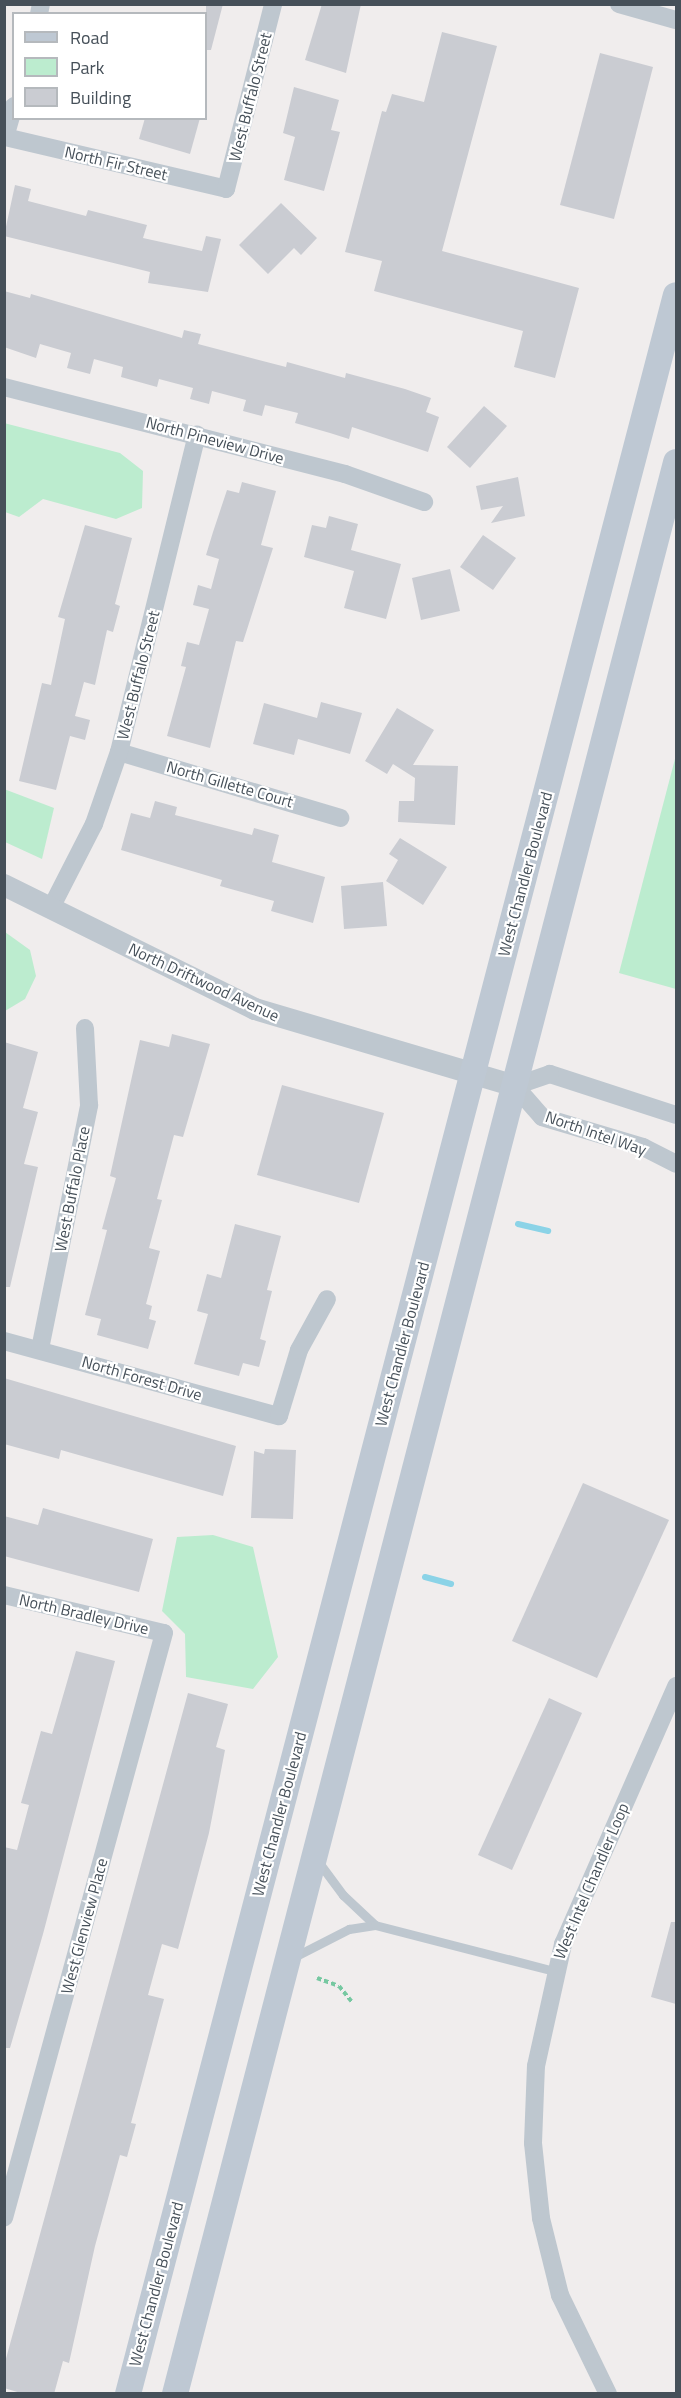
<!DOCTYPE html>
<html>
<head>
<meta charset="utf-8">
<style>
	body { margin:0 }
	#map { position:relative; width:681px; height:2398px; overflow:hidden; background:#f0eded; font-family:"Titillium Web",sans-serif }
	div>[style] { position:absolute }
	[style*='--x'] { left:calc(var(--x)*1px); top:calc(var(--y)*1px); width:calc(var(--w)*1px); rotate:calc(var(--a)*1deg) }
	.green>* { inset:0; background:#bceccf }
	.stream>* { height:6px; margin:-3px; padding:0 3px; transform-origin:3px; border-radius:3px; background:#8bd3e7 }
	.building>* { inset:0; background:#caccd2 }
	.path>* { height:4px; margin-top:-2px; transform-origin:0; background:repeating-linear-gradient(90deg,#76c8a1 0 4.5px,transparent 0 7.5px) }
	.service>* { height:9px; margin:-4.5px; padding:0 4.5px; transform-origin:4.5px; border-radius:4.5px; background:#bec7cf }
	.minor>* { height:18px; margin:-9px; padding:0 9px; transform-origin:9px; border-radius:9px; background:#bec7cf }
	.tertiary>* { height:22px; margin:-11px; padding:0 11px; transform-origin:11px; border-radius:11px; background:#bec7cf }
	.secondary>* { height:26px; margin:-13px; padding:0 13px; transform-origin:13px; border-radius:13px; background:#bec8d3 }
	span { translate:-50% -50%; white-space:nowrap; text-align:center; line-height:1.15; -webkit-text-stroke:4.5px #fff; paint-order:stroke }
	.street-label { font-size:16px; color:#465059 }
	.frame { position:absolute; inset:0; border:6px solid #465059; pointer-events:none }
	.legend { position:absolute; left:12px; top:12px; width:195px; height:108px; box-sizing:border-box; background:#fff; border:2px solid #b5b9bd; margin:0; padding:8px 10px; list-style:none; font-size:18px; color:#465059 }
	.legend li { display:flex; align-items:center; gap:12px; height:30px }
	.legend b { width:30px; border:2px solid #b5b9bd }
</style>
</head>
<body>
<div id="map">
	<div class="green">
		<i style="clip-path:polygon(4px 423px,120px 453px,143px 471px,142px 508px,116px 519px,43px 499px,19px 517px,5px 512px)"></i>
		<i style="clip-path:polygon(676px 755px,676px 989px,619px 973px)"></i>
		<i style="clip-path:polygon(4px 789px,54px 808px,42px 859px,5px 842px)"></i>
		<i style="clip-path:polygon(5px 932px,30px 950px,36px 976px,25px 999px,5px 1011px)"></i>
		<i style="clip-path:polygon(213px 1535px,253px 1547px,278px 1657px,253px 1689px,186px 1677px,185px 1634px,162px 1611px,177px 1537px)"></i>
	</div>
	<div class="stream">
		<i style="--x:518;--y:1224;--w:31;--a:13"></i>
		<i style="--x:425;--y:1577;--w:27;--a:15"></i>
	</div>
	<div class="building">
		<i style="clip-path:polygon(206px 4px,223px 4px,211px 50px,206px 50px)"></i>
		<i style="clip-path:polygon(322px 4px,361px 4px,346px 73px,305px 60px)"></i>
		<i style="clip-path:polygon(442px 32px,497px 46px,442px 251px,579px 288px,555px 378px,514px 367px,523px 331px,374px 291px,382px 261px,345px 252px,382px 111px,386px 112px,392px 94px,424px 102px)"></i>
		<i style="clip-path:polygon(600px 53px,653px 67px,614px 219px,560px 205px)"></i>
		<i style="clip-path:polygon(294px 87px,339px 100px,331px 130px,340px 132px,324px 191px,284px 180px,295px 137px,283px 133px)"></i>
		<i style="clip-path:polygon(145px 118px,200px 118px,190px 154px,139px 139px)"></i>
		<i style="clip-path:polygon(15px 185px,31px 189px,28px 201px,86px 216px,88px 210px,147px 225px,143px 238px,202px 251px,206px 236px,221px 239px,208px 292px,148px 283px,150px 272px,4px 236px)"></i>
		<i style="clip-path:polygon(281px 203px,317px 238px,301px 255px,294px 248px,268px 274px,239px 245px)"></i>
		<i style="clip-path:polygon(4px 291px,30px 298px,31px 294px,182px 338px,184px 330px,201px 334px,198px 344px,286px 367px,287px 362px,345px 378px,346px 373px,405px 389px,431px 398px,426px 412px,439px 417px,428px 452px,352px 427px,349px 439px,330px 433px,295px 423px,298px 413px,265px 405px,262px 416px,243px 411px,246px 400px,212px 391px,209px 404px,190px 399px,193px 388px,159px 379px,157px 387px,121px 377px,123px 367px,94px 359px,90px 374px,67px 368px,71px 353px,40px 344px,36px 358px,4px 347px)"></i>
		<i style="clip-path:polygon(484px 406px,507px 426px,470px 468px,447px 447px)"></i>
		<i style="clip-path:polygon(518px 477px,525px 516px,491px 523px,503px 506px,481px 510px,476px 486px)"></i>
		<i style="clip-path:polygon(242px 482px,276px 491px,261px 545px,273px 548px,243px 642px,236px 641px,210px 748px,167px 736px,186px 667px,181px 666px,187px 642px,199px 645px,209px 609px,193px 605px,198px 585px,211px 589px,219px 559px,206px 555px,213px 532px,227px 490px,239px 493px)"></i>
		<i style="clip-path:polygon(329px 516px,358px 524px,351px 550px,401px 564px,386px 619px,344px 608px,354px 571px,304px 557px,312px 525px,326px 528px)"></i>
		<i style="clip-path:polygon(85px 525px,132px 538px,115px 604px,120px 606px,113px 632px,107px 630px,95px 685px,84px 682px,75px 716px,90px 720px,85px 740px,70px 736px,56px 790px,19px 781px,42px 683px,51px 685px,65px 619px,58px 617px)"></i>
		<i style="clip-path:polygon(483px 535px,516px 558px,493px 590px,460px 567px)"></i>
		<i style="clip-path:polygon(450px 569px,460px 611px,421px 620px,412px 578px)"></i>
		<i style="clip-path:polygon(321px 702px,362px 713px,350px 754px,298px 739px,294px 755px,253px 744px,264px 703px,317px 718px)"></i>
		<i style="clip-path:polygon(397px 708px,434px 730px,413px 765px,458px 766px,455px 825px,398px 822px,399px 801px,414px 801px,415px 778px,393px 764px,387px 774px,365px 761px)"></i>
		<i style="clip-path:polygon(155px 801px,177px 807px,175px 815px,252px 835px,254px 828px,279px 835px,272px 862px,325px 877px,313px 923px,271px 911px,274px 901px,220px 886px,222px 880px,121px 850px,131px 813px,150px 818px)"></i>
		<i style="clip-path:polygon(400px 838px,447px 867px,423px 905px,386px 881px,398px 860px,389px 854px)"></i>
		<i style="clip-path:polygon(383px 882px,387px 926px,344px 929px,341px 886px)"></i>
		<i style="clip-path:polygon(172px 1034px,210px 1044px,183px 1137px,174px 1135px,157px 1199px,162px 1200px,149px 1248px,160px 1251px,146px 1304px,152px 1306px,149px 1319px,156px 1321px,148px 1349px,97px 1335px,101px 1319px,85px 1315px,107px 1230px,102px 1229px,116px 1178px,110px 1176px,140px 1040px,169px 1047px)"></i>
		<i style="clip-path:polygon(4px 1042px,38px 1052px,23px 1108px,38px 1112px,24px 1164px,38px 1167px,10px 1287px,4px 1287px)"></i>
		<i style="clip-path:polygon(282px 1085px,384px 1113px,359px 1203px,257px 1175px)"></i>
		<i style="clip-path:polygon(235px 1224px,281px 1236px,267px 1290px,272px 1291px,260px 1339px,266px 1341px,259px 1367px,243px 1363px,239px 1376px,194px 1364px,208px 1314px,197px 1311px,207px 1274px,221px 1278px)"></i>
		<i style="clip-path:polygon(4px 1378px,236px 1446px,223px 1496px,61px 1450px,59px 1459px,4px 1444px)"></i>
		<i style="clip-path:polygon(265px 1449px,296px 1450px,293px 1519px,251px 1518px,254px 1451px,264px 1454px)"></i>
		<i style="clip-path:polygon(583px 1483px,669px 1520px,597px 1678px,512px 1641px)"></i>
		<i style="clip-path:polygon(43px 1508px,153px 1539px,139px 1592px,4px 1556px,4px 1516px,38px 1525px)"></i>
		<i style="clip-path:polygon(76px 1651px,115px 1661px,43px 1934px,10px 2048px,4px 2048px,4px 1847px,17px 1850px,29px 1805px,21px 1803px,41px 1731px,52px 1734px)"></i>
		<i style="clip-path:polygon(188px 1693px,228px 1704px,216px 1747px,225px 1750px,209px 1833px,178px 1949px,162px 1944px,148px 1995px,164px 1999px,131px 2123px,136px 2124px,127px 2157px,120px 2155px,95px 2246px,69px 2363px,63px 2361px,54px 2394px,24px 2394px,4px 2388px,4px 2366px)"></i>
		<i style="clip-path:polygon(549px 1698px,582px 1713px,512px 1870px,478px 1855px)"></i>
		<i style="clip-path:polygon(671px 1922px,676px 1922px,676px 2004px,651px 1997px)"></i>
	</div>
	<div class="path">
		<i style="--x:317;--y:1978;--w:23;--a:20"></i>
		<i style="--x:339;--y:1986;--w:22;--a:51"></i>
	</div>
	<div class="service">
		<i style="--x:317;--y:1860;--w:44;--a:53.4"></i>
		<i style="--x:343;--y:1895;--w:44;--a:43.2"></i>
		<i style="--x:294;--y:1957;--w:62;--a:-27"></i>
		<i style="--x:349;--y:1929;--w:26;--a:-9"></i>
		<i style="--x:375;--y:1925;--w:185;--a:14.4"></i>
	</div>
	<div class="minor">
		<i style="--x:619;--y:4;--w:59;--a:15.7"></i>
		<i style="--x:39;--y:14;--w:10;--a:-79"></i>
		<i style="--x:14;--y:106;--w:32;--a:106"></i>
		<i style="--x:5;--y:137;--w:227;--a:13.2"></i>
		<i style="--x:226;--y:189;--w:191;--a:-75.7"></i>
		<i style="--x:4;--y:387;--w:352;--a:14.3"></i>
		<i style="--x:345;--y:474;--w:84;--a:19.5"></i>
		<i style="--x:119;--y:752;--w:231;--a:16.6"></i>
		<i style="--x:52;--y:906;--w:92;--a:-62.9"></i>
		<i style="--x:94;--y:824;--w:76;--a:-70.9"></i>
		<i style="--x:119;--y:752;--w:327;--a:-76.2"></i>
		<i style="--x:676;--y:1115;--w:133;--a:-162"></i>
		<i style="--x:550;--y:1074;--w:37;--a:161"></i>
		<i style="--x:515;--y:1086;--w:41;--a:48.9"></i>
		<i style="--x:542;--y:1117;--w:105;--a:16.5"></i>
		<i style="--x:643;--y:1147;--w:37;--a:27"></i>
		<i style="--x:4;--y:1341;--w:285;--a:15.3"></i>
		<i style="--x:279;--y:1416;--w:69;--a:-73.1"></i>
		<i style="--x:299;--y:1350;--w:58;--a:-61.2"></i>
		<i style="--x:40;--y:1349;--w:249;--a:-78.6"></i>
		<i style="--x:89;--y:1105;--w:77;--a:-93"></i>
		<i style="--x:4;--y:1595;--w:164;--a:13.4"></i>
		<i style="--x:164;--y:1633;--w:606;--a:105.3"></i>
		<i style="--x:608;--y:2394;--w:110;--a:-115.9"></i>
		<i style="--x:560;--y:2295;--w:79;--a:-103.9"></i>
		<i style="--x:541;--y:2218;--w:75;--a:-96.1"></i>
		<i style="--x:533;--y:2143;--w:77;--a:-87.8"></i>
		<i style="--x:536;--y:2066;--w:125;--a:-77.5"></i>
		<i style="--x:563;--y:1944;--w:282;--a:-66.3"></i>
	</div>
	<div class="tertiary">
		<i style="--x:4;--y:885;--w:280;--a:26.3"></i>
		<i style="--x:255;--y:1009;--w:271;--a:16.5"></i>
	</div>
	<div class="secondary">
		<i style="--x:128;--y:2394;--w:2169;--a:-75.37"></i>
		<i style="--x:175;--y:2394;--w:1996;--a:-75.46"></i>
	</div>
	<div class="street-label">
		<span style="left:250px;top:97px;rotate:-76deg">West Buffalo Street</span>
		<span style="left:116px;top:163px;rotate:13deg">North Fir Street</span>
		<span style="left:215px;top:440px;rotate:15deg">North Pineview Drive</span>
		<span style="left:138px;top:675px;rotate:-76deg">West Buffalo Street</span>
		<span style="left:230px;top:784px;rotate:16deg">North Gillette Court</span>
		<span style="left:525px;top:874px;rotate:-75deg">West Chandler Boulevard</span>
		<span style="left:204px;top:982px;rotate:25deg">North Driftwood Avenue</span>
		<span style="left:596px;top:1133px;rotate:19deg">North Intel Way</span>
		<span style="left:72px;top:1189px;rotate:-79deg">West Buffalo Place</span>
		<span style="left:402px;top:1344px;rotate:-75deg">West Chandler Boulevard</span>
		<span style="left:142px;top:1378px;rotate:16deg">North Forest Drive</span>
		<span style="left:84px;top:1614px;rotate:13deg">North Bradley Drive</span>
		<span style="left:279px;top:1814px;rotate:-75deg">West Chandler Boulevard</span>
		<span style="left:591px;top:1881px;rotate:-67deg">West Intel Chandler Loop</span>
		<span style="left:84px;top:1926px;rotate:-75deg">West Glenview Place</span>
		<span style="left:156px;top:2284px;rotate:-75deg">West Chandler Boulevard</span>
	</div>
	<div class="frame"></div>
	<ul class="legend">
	<li><b style="height:8px;background:#bec8d3"></b>Road</li>
	<li><b style="height:16px;background:#bceccf"></b>Park</li>
	<li><b style="height:16px;background:#caccd2"></b>Building</li>
	</ul>
</div>
</body>
</html>
